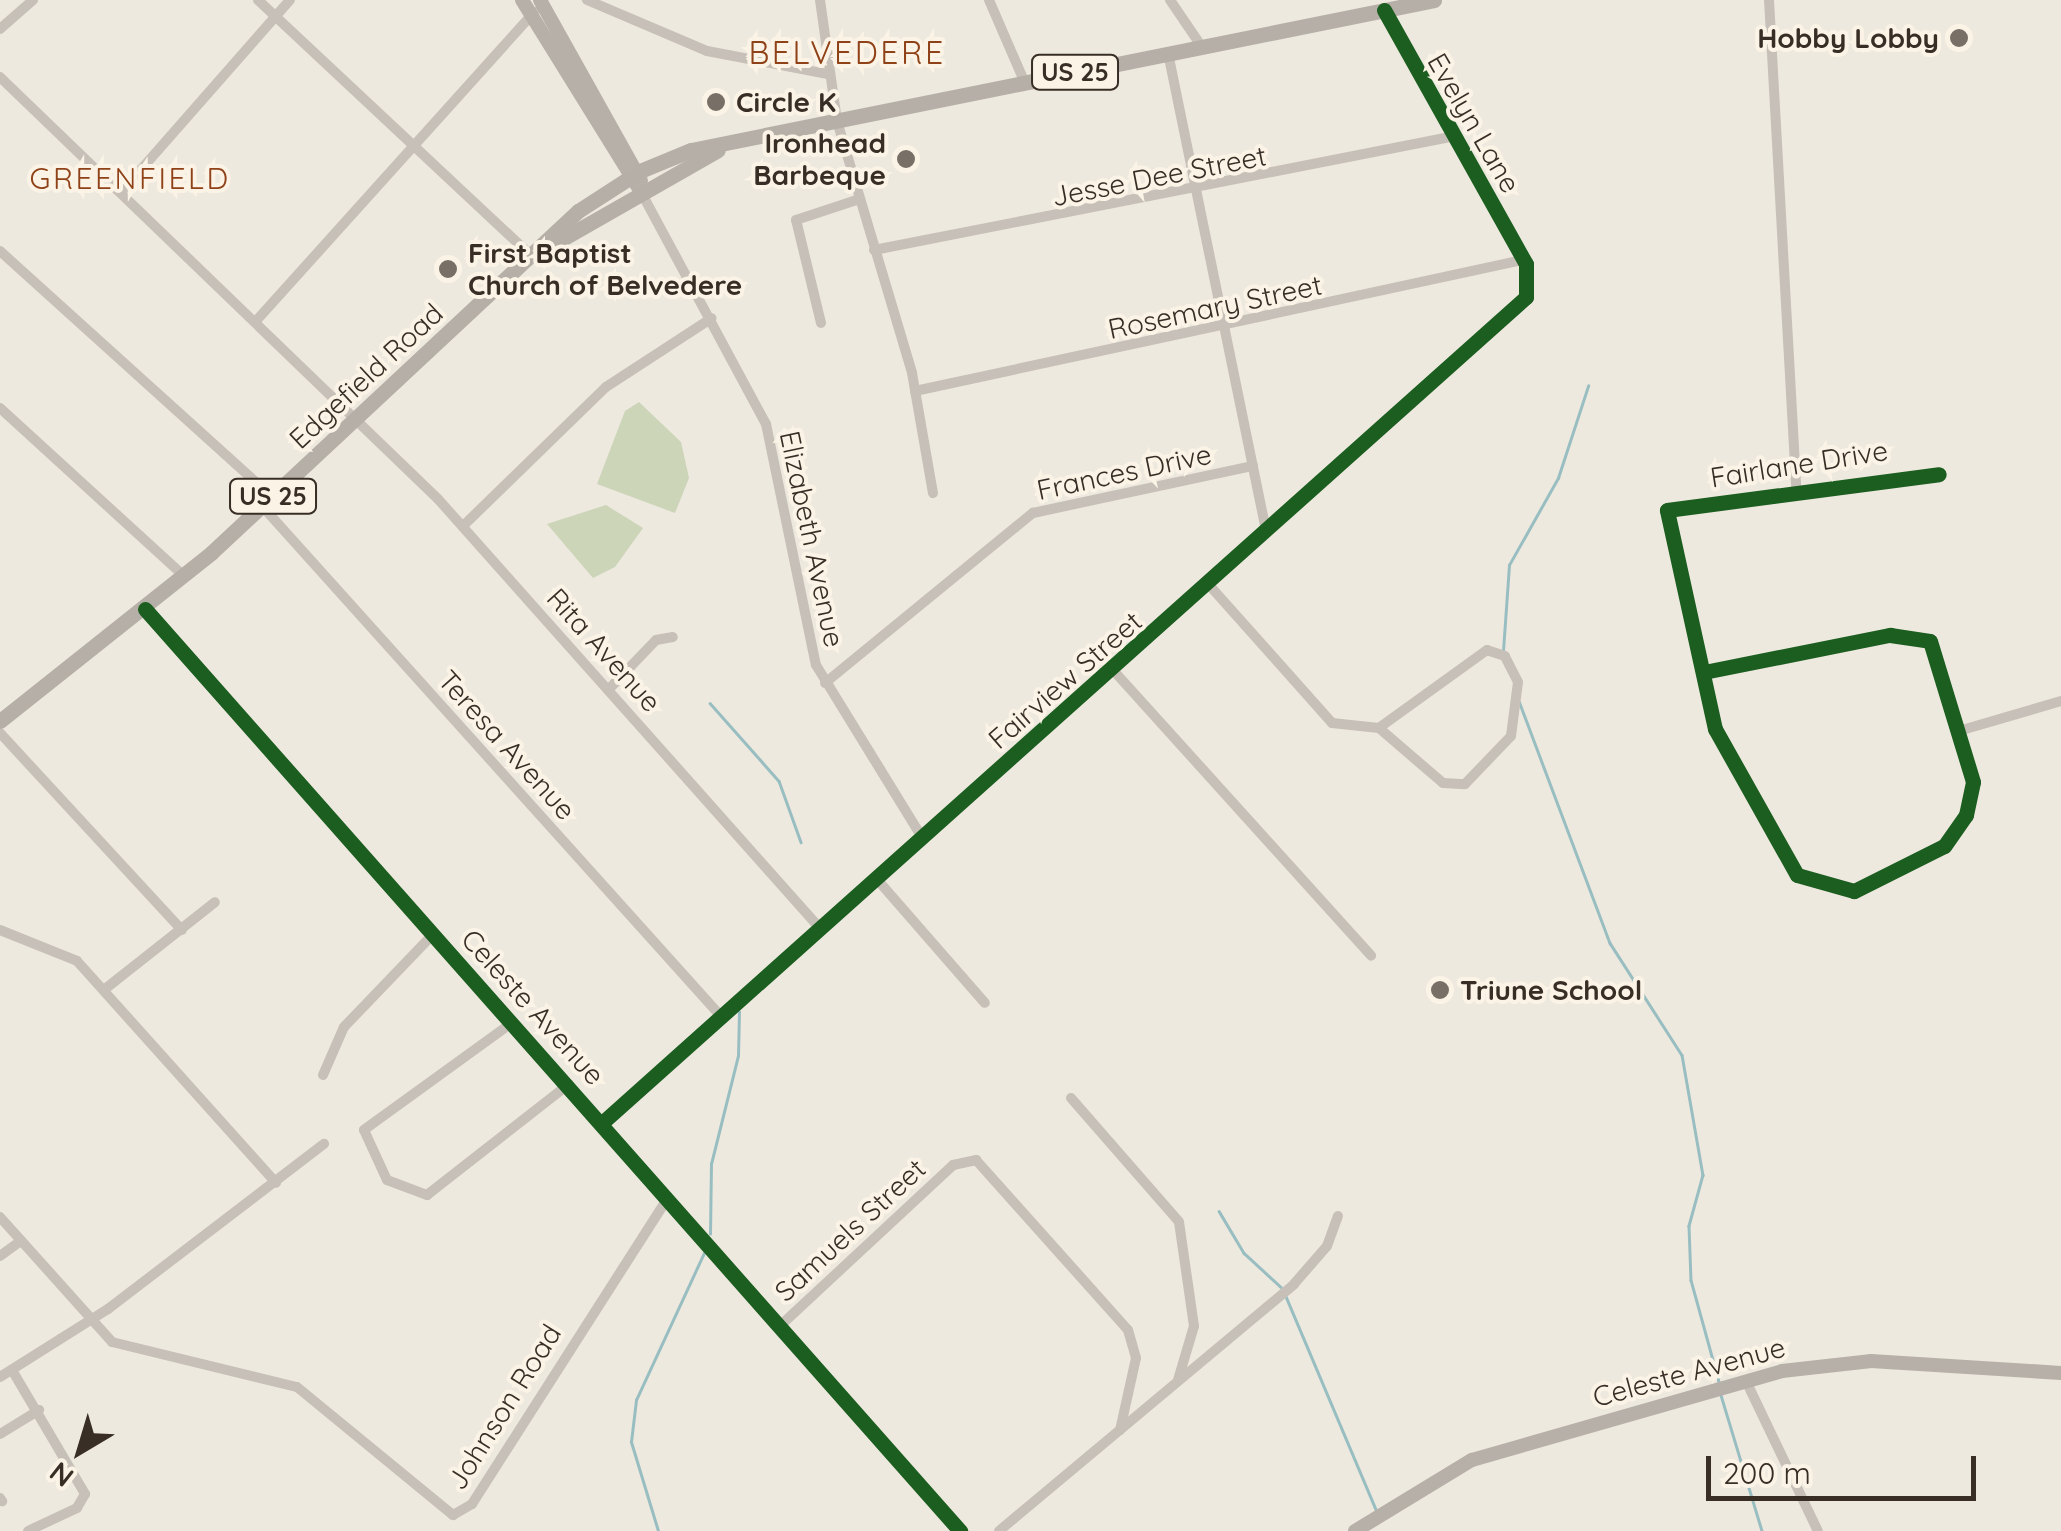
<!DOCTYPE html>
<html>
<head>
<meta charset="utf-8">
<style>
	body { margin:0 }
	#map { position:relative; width:2061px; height:1531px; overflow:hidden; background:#eee9df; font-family:Quicksand,sans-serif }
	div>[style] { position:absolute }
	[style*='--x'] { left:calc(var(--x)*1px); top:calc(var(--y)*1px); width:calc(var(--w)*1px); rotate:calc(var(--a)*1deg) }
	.green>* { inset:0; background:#ccd5b8 }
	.stream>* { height:2.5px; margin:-1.25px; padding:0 1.25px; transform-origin:1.25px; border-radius:1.25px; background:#99bec1 }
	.street>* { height:10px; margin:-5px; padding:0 5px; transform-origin:5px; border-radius:5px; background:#c7c0b8 }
	.secondary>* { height:14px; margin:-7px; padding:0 7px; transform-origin:7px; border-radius:7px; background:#b7b0a9 }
	.primary>* { height:15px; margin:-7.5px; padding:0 7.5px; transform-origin:7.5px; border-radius:7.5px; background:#b5afa8 }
	.cycleway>* { height:15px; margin:-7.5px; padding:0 7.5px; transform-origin:7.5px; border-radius:7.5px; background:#1b5e20 }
	.dots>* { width:28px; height:28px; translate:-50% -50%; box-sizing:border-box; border:5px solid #fbf4e6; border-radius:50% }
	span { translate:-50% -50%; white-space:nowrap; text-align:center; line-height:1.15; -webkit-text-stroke:8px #fbf4e6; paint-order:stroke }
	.shield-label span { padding:2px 8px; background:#fbf4e6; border:2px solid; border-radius:8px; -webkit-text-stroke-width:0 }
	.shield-label { font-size:25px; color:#382e26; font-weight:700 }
	.poi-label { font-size:28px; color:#382e26; font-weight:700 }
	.right { translate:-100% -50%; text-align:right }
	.left { translate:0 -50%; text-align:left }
	.street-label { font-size:28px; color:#382e26 }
	.neighbourhood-label { font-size:30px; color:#8f4117; letter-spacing:2.5px }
	.quarter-label { font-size:32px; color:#8f4117; letter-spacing:2.5px }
	.north { position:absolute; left:30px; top:1401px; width:100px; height:100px; -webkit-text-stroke:8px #fbf4e6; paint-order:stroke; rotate:218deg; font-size:28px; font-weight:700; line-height:40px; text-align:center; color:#382e26 }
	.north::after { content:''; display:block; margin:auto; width:35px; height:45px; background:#382e26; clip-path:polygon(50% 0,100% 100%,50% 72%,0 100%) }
	.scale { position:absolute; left:1706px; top:1456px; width:270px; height:45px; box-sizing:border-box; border:5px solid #382e26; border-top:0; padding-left:12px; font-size:30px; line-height:35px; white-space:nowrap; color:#382e26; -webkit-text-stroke:8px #fbf4e6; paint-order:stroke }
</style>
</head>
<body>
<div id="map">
	<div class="green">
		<i style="clip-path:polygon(639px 402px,681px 442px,689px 478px,675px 513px,597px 484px,625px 411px)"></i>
		<i style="clip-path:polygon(606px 505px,643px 528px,615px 567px,593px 578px,547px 524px)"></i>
	</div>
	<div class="stream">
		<i style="--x:1503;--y:651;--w:86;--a:-86"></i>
		<i style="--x:1509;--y:565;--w:100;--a:-60.6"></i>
		<i style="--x:1558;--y:478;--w:97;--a:-71.9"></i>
		<i style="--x:1519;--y:701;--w:259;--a:69.4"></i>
		<i style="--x:1610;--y:943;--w:133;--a:57.3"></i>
		<i style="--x:1682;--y:1055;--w:122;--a:80.1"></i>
		<i style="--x:1703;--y:1175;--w:53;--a:105.4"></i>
		<i style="--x:1689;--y:1226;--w:54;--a:87.9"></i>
		<i style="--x:1691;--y:1280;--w:106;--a:74.6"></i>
		<i style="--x:710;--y:703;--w:104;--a:48.5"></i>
		<i style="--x:779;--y:781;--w:65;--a:70.2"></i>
		<i style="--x:1219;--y:1211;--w:49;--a:59.2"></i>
		<i style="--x:1244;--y:1253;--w:50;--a:42.6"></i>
		<i style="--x:710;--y:1234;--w:70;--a:-89.2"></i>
		<i style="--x:711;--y:1164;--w:111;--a:-76"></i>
		<i style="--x:738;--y:1056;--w:44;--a:-88.7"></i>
		<i style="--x:1285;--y:1294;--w:237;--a:67.1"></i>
		<i style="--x:1721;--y:1395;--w:142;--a:73.2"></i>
		<i style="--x:658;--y:1531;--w:93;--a:-106.9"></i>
		<i style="--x:631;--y:1442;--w:42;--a:-83.2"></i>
		<i style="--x:636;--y:1400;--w:162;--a:-65.2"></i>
	</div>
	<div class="street">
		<i style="--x:258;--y:0;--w:375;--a:43.1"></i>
		<i style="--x:587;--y:0;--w:130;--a:23"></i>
		<i style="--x:707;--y:51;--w:123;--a:10.8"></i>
		<i style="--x:820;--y:0;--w:122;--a:82"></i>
		<i style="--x:837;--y:121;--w:263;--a:73.4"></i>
		<i style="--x:912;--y:373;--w:122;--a:80.1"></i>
		<i style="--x:989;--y:0;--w:90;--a:66.6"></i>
		<i style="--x:1170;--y:0;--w:57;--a:55.8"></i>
		<i style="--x:1769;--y:0;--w:490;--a:86.8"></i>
		<i style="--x:0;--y:29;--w:44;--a:-41.3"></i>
		<i style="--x:1168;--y:53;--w:489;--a:78.4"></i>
		<i style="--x:0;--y:77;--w:608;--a:43.93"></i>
		<i style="--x:438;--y:499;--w:570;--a:48.34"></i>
		<i style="--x:123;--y:190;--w:253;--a:-48.7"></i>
		<i style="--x:641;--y:192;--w:264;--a:61.7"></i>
		<i style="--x:766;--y:424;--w:246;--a:78.3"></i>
		<i style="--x:816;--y:665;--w:202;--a:58.4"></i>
		<i style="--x:874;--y:250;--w:587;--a:-11.1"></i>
		<i style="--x:0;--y:251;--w:367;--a:42.1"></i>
		<i style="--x:256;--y:321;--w:416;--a:-48"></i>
		<i style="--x:821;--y:323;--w:106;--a:-103.6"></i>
		<i style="--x:796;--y:220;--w:67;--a:-18.2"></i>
		<i style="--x:915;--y:391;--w:622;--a:-12.16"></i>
		<i style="--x:0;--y:408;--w:249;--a:42.4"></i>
		<i style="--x:262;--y:506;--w:683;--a:48.03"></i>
		<i style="--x:463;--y:526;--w:199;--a:-44.2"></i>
		<i style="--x:606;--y:387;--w:126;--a:-33.1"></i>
		<i style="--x:1210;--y:586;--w:183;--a:48.3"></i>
		<i style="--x:1332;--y:723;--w:47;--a:6.1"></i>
		<i style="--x:1379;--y:728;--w:84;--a:40.7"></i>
		<i style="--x:1443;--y:783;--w:22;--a:3"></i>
		<i style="--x:1465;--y:784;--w:66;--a:-46.2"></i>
		<i style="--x:1511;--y:736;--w:54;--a:-82.6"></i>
		<i style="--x:1518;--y:682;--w:29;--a:-117"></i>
		<i style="--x:1505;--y:656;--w:19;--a:-162"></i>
		<i style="--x:1487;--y:650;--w:133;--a:144.2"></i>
		<i style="--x:1113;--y:670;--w:385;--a:47.9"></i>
		<i style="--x:1704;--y:672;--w:190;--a:-11.3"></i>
		<i style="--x:1890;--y:635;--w:40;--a:8.5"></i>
		<i style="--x:1930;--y:641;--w:147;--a:73"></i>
		<i style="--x:1973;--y:782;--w:34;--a:102"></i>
		<i style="--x:1966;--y:815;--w:38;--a:125"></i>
		<i style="--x:1944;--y:846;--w:101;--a:153.4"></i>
		<i style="--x:1854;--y:891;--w:59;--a:-164.3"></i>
		<i style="--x:1797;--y:875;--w:167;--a:-119.3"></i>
		<i style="--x:1715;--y:729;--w:224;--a:-102.4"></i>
		<i style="--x:1667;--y:510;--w:274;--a:-7.5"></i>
		<i style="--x:825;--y:683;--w:269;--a:-39.3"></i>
		<i style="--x:1033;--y:513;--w:225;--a:-12.1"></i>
		<i style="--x:610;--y:688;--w:66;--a:-46.2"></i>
		<i style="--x:656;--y:640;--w:17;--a:-10"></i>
		<i style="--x:1962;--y:730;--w:103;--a:-16.3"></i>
		<i style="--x:0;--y:733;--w:268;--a:47.3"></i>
		<i style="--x:875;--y:877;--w:167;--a:48.9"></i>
		<i style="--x:0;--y:930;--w:83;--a:21.9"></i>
		<i style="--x:77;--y:961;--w:298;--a:48.1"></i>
		<i style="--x:105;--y:989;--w:140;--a:-38.3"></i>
		<i style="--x:513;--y:1022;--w:184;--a:144.1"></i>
		<i style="--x:364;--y:1130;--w:55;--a:65.3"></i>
		<i style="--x:387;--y:1180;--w:43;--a:20.6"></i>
		<i style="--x:427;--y:1195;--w:180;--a:-38"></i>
		<i style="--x:323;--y:1075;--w:52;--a:-66.4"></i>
		<i style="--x:344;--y:1027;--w:130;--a:-46.2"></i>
		<i style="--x:1071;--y:1098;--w:164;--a:48.9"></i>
		<i style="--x:1179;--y:1222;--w:105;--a:81.8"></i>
		<i style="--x:1194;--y:1326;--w:56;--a:106.5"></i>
		<i style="--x:603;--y:1122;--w:1238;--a:-41.79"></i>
		<i style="--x:1526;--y:297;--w:33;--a:-90"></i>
		<i style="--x:1526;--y:264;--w:291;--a:-119.2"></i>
		<i style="--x:0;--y:1217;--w:168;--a:48.1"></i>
		<i style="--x:112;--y:1342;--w:190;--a:13.7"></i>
		<i style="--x:297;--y:1387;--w:202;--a:39.4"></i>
		<i style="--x:453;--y:1515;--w:22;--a:-30"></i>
		<i style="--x:472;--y:1504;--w:363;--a:-57.4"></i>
		<i style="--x:0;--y:1256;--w:26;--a:-36"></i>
		<i style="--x:781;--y:1325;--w:235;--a:-42.9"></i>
		<i style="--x:953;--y:1165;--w:24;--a:-12"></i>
		<i style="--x:976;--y:1160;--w:228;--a:48.2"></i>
		<i style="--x:1128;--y:1330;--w:29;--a:74"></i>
		<i style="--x:1136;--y:1358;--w:74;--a:102.5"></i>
		<i style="--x:12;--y:1370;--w:144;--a:59.5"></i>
		<i style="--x:85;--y:1494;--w:16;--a:120"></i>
		<i style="--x:77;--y:1508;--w:54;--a:154.9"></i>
		<i style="--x:0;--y:1377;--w:128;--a:-32.2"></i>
		<i style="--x:108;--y:1309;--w:272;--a:-37.4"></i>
		<i style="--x:1746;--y:1381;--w:166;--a:64.4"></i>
		<i style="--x:0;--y:1434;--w:46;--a:-31.6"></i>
		<i style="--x:0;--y:1498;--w:4;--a:56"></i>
		<i style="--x:999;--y:1531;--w:385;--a:-39.9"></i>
		<i style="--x:1294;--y:1284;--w:50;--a:-49"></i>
		<i style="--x:1327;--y:1246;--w:32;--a:-70"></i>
	</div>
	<div class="secondary">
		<i style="--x:522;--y:0;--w:226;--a:58.2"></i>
		<i style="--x:540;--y:0;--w:207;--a:60.8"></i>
		<i style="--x:145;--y:609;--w:1231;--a:48.52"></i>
		<i style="--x:1355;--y:1531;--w:137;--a:-31.3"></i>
		<i style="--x:1472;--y:1460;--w:323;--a:-16"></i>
		<i style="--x:1782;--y:1371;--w:90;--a:-6.4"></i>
		<i style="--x:1871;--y:1361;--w:190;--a:3.6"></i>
	</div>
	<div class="primary">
		<i style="--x:557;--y:242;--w:185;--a:-29.7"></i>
		<i style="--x:0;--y:721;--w:270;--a:-38.5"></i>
		<i style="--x:211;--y:553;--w:502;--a:-42.98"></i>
		<i style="--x:578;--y:211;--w:74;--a:-32.8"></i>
		<i style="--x:640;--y:171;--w:55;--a:-22.4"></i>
		<i style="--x:691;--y:150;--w:758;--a:-11.41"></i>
	</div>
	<div class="cycleway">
		<i style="--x:145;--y:609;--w:1231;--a:48.52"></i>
		<i style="--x:1704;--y:672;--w:190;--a:-11.3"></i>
		<i style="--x:1890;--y:635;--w:40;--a:8.5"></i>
		<i style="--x:1930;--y:641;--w:147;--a:73"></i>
		<i style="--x:1973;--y:782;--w:34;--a:102"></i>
		<i style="--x:1966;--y:815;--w:38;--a:125"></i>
		<i style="--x:1944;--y:846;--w:101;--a:153.4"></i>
		<i style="--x:1854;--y:891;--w:59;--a:-164.3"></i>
		<i style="--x:1797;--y:875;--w:167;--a:-119.3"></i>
		<i style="--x:1715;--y:729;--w:224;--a:-102.4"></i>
		<i style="--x:1667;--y:510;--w:274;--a:-7.5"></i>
		<i style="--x:603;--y:1122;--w:1238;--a:-41.79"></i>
		<i style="--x:1526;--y:297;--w:33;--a:-90"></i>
		<i style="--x:1526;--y:264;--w:291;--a:-119.2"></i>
	</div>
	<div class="dots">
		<i style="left:1959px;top:38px;background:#786f67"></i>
		<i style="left:716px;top:102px;background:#786f67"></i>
		<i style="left:906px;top:159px;background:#786f67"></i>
		<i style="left:448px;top:269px;background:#786f67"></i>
		<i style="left:1440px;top:990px;background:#786f67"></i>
	</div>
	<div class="shield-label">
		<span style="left:1075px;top:72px">US 25</span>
		<span style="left:273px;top:496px">US 25</span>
	</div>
	<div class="poi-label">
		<span class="right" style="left:1939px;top:38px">Hobby Lobby</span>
		<span class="left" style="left:736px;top:102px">Circle K</span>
		<span class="right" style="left:886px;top:159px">Ironhead<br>Barbeque</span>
		<span class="left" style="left:468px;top:269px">First Baptist<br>Church of Belvedere</span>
		<span class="left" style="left:1460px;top:990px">Triune School</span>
	</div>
	<div class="street-label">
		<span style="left:1474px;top:123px;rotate:60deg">Evelyn Lane</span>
		<span style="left:1159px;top:176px;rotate:-11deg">Jesse Dee Street</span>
		<span style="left:1215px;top:307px;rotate:-12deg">Rosemary Street</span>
		<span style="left:366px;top:376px;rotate:-43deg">Edgefield Road</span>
		<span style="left:1799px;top:464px;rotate:-9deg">Fairlane Drive</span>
		<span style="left:1124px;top:472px;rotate:-12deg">Frances Drive</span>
		<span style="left:812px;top:539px;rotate:78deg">Elizabeth Avenue</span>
		<span style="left:604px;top:650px;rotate:48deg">Rita Avenue</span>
		<span style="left:1065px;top:680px;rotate:-41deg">Fairview Street</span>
		<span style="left:507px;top:745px;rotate:48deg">Teresa Avenue</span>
		<span style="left:533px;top:1007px;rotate:48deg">Celeste Avenue</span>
		<span style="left:850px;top:1230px;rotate:-43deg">Samuels Street</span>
		<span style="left:1689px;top:1372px;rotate:-15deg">Celeste Avenue</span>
		<span style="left:504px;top:1407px;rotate:-58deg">Johnson Road</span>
	</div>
	<div class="neighbourhood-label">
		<span style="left:130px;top:178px">GREENFIELD</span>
	</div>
	<div class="quarter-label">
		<span style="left:847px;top:52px">BELVEDERE</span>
	</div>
	<div class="north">N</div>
	<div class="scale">200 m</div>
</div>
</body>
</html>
